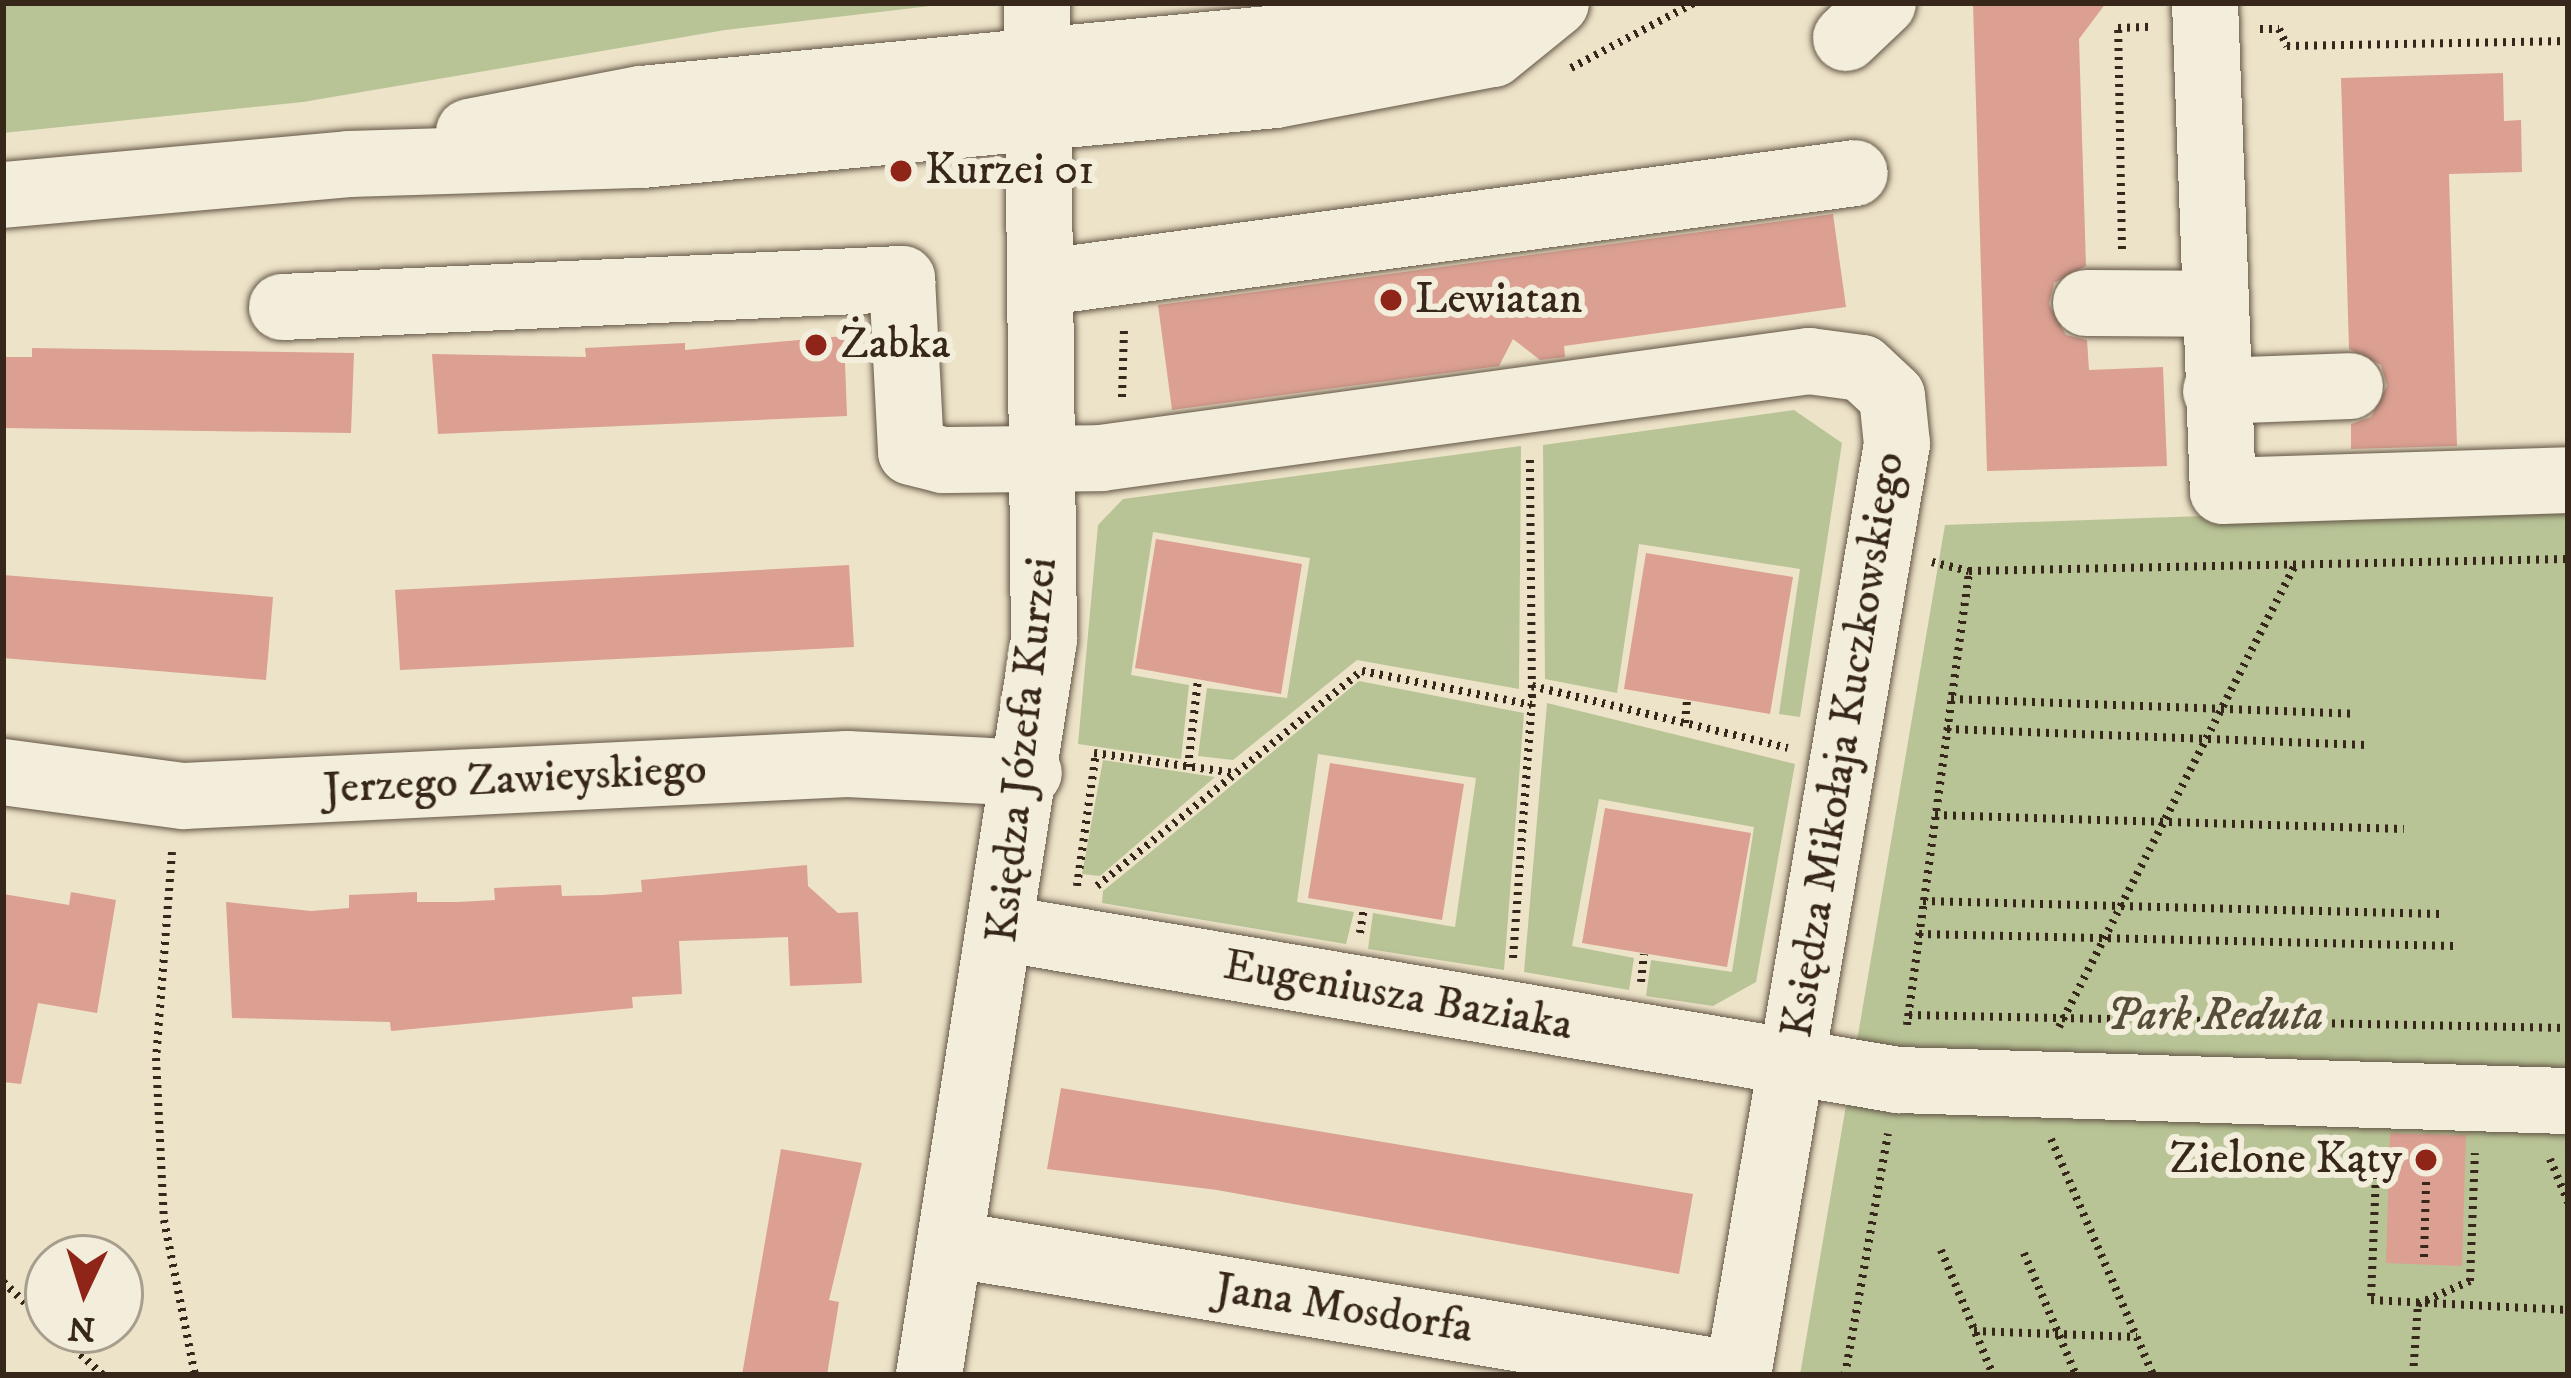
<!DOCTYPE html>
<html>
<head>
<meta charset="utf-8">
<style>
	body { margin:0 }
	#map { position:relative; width:2571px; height:1378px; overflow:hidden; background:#ede3c8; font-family:"IM FELL DW Pica",serif }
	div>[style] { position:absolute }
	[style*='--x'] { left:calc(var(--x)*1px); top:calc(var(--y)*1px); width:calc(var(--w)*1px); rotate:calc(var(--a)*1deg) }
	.green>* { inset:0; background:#b8c496 }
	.building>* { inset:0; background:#dba092 }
	.path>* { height:8px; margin-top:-4px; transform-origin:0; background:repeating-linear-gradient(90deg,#37271a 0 3px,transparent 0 9px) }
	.roads { filter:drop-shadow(0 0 3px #645646) drop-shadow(0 0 3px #645646) }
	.minor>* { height:66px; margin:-33px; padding:0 33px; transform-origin:33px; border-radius:33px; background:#f3eddb }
	.dots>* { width:33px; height:33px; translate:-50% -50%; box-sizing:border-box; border:6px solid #f3eddb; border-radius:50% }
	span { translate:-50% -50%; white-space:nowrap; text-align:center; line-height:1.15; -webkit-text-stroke:12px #f3eddb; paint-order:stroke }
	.poi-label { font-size:45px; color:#37271a }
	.left { translate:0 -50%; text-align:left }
	.right { translate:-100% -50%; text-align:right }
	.street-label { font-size:45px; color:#37271a }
	.park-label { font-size:45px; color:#574e39; font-style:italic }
	.frame { position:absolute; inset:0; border:6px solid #37271a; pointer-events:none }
	.north { position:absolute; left:24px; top:1234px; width:120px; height:120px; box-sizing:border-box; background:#f3eddb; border:3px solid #a89e8e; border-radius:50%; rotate:184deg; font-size:33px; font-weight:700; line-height:48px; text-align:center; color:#37271a }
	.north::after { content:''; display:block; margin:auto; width:42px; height:54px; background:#8f2418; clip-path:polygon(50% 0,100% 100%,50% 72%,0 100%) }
</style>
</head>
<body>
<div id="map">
	<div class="green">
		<i style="clip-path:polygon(3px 3px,956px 3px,725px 30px,303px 102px,3px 133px)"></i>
		<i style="clip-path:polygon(1794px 410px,1842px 443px,1800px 717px,1779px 714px,1800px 569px,1639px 544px,1617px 693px,1545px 679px,1543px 445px)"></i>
		<i style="clip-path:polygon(1521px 446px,1519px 689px,1357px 660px,1233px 760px,1198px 756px,1207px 688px,1287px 698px,1310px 558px,1153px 532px,1131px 675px,1189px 685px,1181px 759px,1078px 744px,1098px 525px,1123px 499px)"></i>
		<i style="clip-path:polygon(2568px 503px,2568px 1375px,1800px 1375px,1945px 525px)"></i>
		<i style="clip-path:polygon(1359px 681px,1524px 713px,1504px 970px,1368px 949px,1373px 913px,1455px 927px,1476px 778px,1318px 754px,1297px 902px,1354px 912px,1346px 944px,1102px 903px,1103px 891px)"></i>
		<i style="clip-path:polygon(1547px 703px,1795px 764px,1756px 982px,1713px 1006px,1646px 996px,1651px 960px,1732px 972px,1754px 827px,1599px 799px,1572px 946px,1634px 958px,1629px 990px,1524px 972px)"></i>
		<i style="clip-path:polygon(1103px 760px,1215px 777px,1100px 876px,1082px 874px)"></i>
	</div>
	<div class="building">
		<i style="clip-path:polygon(1973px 3px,2106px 3px,2079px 39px,2086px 266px,2054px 283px,2049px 304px,2066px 335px,2087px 340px,2089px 370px,2163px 367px,2167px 466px,1987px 471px)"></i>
		<i style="clip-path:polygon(2503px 73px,2504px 121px,2521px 120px,2522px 172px,2449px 174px,2457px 446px,2351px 449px,2351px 424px,2371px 417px,2387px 386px,2381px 365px,2349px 349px,2341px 78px)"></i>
		<i style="clip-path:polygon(1833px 214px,1846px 307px,1564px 346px,1565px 357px,1540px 360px,1513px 339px,1499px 366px,1172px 410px,1158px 305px)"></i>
		<i style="clip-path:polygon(844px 336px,847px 416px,438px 434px,432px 354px,586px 357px,585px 348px,685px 343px,685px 350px)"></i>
		<i style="clip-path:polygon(32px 348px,354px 353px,351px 433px,3px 428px,3px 357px,32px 357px)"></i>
		<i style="clip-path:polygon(1156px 539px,1302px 564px,1281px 694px,1135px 668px)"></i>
		<i style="clip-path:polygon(1646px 553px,1793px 577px,1770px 714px,1624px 689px)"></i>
		<i style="clip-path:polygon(849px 565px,854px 647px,400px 670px,395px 590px)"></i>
		<i style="clip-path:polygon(3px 575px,273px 597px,266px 680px,3px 658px)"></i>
		<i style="clip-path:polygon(1330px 763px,1464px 784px,1442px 920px,1308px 898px)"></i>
		<i style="clip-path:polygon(1605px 808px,1751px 833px,1727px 967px,1582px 943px)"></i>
		<i style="clip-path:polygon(807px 865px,808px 886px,838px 913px,858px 912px,862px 983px,790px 986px,788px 937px,679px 941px,682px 994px,632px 997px,633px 1008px,391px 1031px,390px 1022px,232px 1018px,226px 902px,311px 911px,349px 908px,349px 895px,417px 892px,417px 902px,457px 902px,495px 900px,494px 888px,561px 885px,562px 896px,602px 895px,642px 892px,641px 880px)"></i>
		<i style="clip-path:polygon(71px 892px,116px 900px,97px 1013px,38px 1003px,21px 1084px,3px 1082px,3px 894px,69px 905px)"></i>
		<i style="clip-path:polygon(1061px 1088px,1693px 1194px,1679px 1274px,1217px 1190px,1047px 1169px)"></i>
		<i style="clip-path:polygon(2390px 1133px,2466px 1135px,2462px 1266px,2386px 1263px)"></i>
		<i style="clip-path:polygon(781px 1149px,862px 1163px,829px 1300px,839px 1302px,827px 1375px,742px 1375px)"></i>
	</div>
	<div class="path">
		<i style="--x:2260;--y:29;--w:19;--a:0"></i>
		<i style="--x:2279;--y:29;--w:19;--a:65"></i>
		<i style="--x:2287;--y:46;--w:281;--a:-1"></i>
		<i style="--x:1571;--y:68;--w:139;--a:-27.9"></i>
		<i style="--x:2122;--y:249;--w:221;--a:-91"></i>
		<i style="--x:2118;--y:28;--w:33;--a:-2"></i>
		<i style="--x:1122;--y:397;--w:69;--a:-88.3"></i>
		<i style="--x:1932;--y:562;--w:38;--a:14"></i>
		<i style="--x:1532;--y:686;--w:263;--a:13.6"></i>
		<i style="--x:1951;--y:699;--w:403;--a:2.1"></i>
		<i style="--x:1685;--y:723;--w:23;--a:-85"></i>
		<i style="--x:1947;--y:729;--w:419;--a:2.2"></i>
		<i style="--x:1094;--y:753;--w:141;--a:8.1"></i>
		<i style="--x:1188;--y:767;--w:89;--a:-83.5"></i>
		<i style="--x:1935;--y:815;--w:469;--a:1.7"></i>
		<i style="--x:172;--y:852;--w:207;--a:94.4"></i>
		<i style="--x:156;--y:1058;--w:162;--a:87.2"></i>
		<i style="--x:164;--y:1220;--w:158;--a:78.7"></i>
		<i style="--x:1077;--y:886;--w:134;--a:-81.9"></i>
		<i style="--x:1097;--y:886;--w:341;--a:-39.1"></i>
		<i style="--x:1362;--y:671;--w:173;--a:11.3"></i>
		<i style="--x:1923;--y:901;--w:517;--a:1.44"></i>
		<i style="--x:1360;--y:933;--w:26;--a:-81"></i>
		<i style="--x:1919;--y:934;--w:535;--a:1.28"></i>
		<i style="--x:1513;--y:958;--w:262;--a:-85.8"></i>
		<i style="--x:1532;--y:697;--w:240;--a:-90.5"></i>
		<i style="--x:1641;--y:982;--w:28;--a:-84"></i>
		<i style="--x:1909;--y:1015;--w:659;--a:1.13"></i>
		<i style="--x:1907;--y:1025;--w:458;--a:-82.2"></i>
		<i style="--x:1969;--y:571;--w:599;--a:-1.15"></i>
		<i style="--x:2059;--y:1027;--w:519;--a:-62.94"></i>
		<i style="--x:2051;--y:1139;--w:257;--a:66.6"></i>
		<i style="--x:2377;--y:1149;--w:151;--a:92.3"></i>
		<i style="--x:2371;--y:1300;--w:197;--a:2.9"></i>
		<i style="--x:2550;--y:1159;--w:47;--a:67.3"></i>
		<i style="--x:1941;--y:1250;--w:135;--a:67.4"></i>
		<i style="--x:2024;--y:1253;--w:133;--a:66.9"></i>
		<i style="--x:2424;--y:1257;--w:105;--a:-88.4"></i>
		<i style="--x:3;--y:1282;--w:62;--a:43"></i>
		<i style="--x:54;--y:1330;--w:67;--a:42.6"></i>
		<i style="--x:1974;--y:1331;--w:163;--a:2.1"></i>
		<i style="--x:1845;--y:1375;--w:245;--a:-79.9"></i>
		<i style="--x:2413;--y:1375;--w:71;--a:-86"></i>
		<i style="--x:2418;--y:1304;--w:57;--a:-23.9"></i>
		<i style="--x:2470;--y:1281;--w:128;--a:-87.8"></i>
	</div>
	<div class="roads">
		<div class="minor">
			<i style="--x:2205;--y:3;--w:488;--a:87.9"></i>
			<i style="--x:2223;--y:491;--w:345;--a:-1.8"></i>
			<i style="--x:1846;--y:38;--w:51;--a:-43.4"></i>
			<i style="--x:469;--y:132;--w:175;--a:-10.9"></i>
			<i style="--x:641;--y:99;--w:672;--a:-5.46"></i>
			<i style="--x:1310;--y:35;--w:208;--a:-8.8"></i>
			<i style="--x:3;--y:195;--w:347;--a:-5.1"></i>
			<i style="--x:349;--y:164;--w:293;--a:-1.8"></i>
			<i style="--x:642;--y:155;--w:636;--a:-5.41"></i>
			<i style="--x:1275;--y:95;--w:222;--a:-10.7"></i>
			<i style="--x:1493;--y:54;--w:81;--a:-39"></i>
			<i style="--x:1046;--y:282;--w:816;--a:-7.67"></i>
			<i style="--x:2086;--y:303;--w:128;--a:0.4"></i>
			<i style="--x:282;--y:307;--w:621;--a:-2.59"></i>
			<i style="--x:902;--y:279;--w:173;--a:87"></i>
			<i style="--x:911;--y:452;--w:33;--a:14"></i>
			<i style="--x:943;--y:460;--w:158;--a:-0.7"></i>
			<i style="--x:1101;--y:458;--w:715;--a:-7.8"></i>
			<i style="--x:1809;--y:361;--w:53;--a:7.5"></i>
			<i style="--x:1862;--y:368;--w:41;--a:43"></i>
			<i style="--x:1892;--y:396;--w:48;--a:84.1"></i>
			<i style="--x:1897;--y:444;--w:944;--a:99.69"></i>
			<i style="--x:2216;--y:391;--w:134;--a:-2.1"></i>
			<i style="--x:3;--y:772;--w:183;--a:7.6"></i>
			<i style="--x:184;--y:796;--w:664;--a:-2.76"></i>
			<i style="--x:847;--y:764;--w:182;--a:2.8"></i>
			<i style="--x:1006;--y:929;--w:905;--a:9.61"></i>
			<i style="--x:1898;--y:1080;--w:670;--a:1.8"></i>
			<i style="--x:950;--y:1244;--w:800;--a:9.43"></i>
			<i style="--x:929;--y:1375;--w:744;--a:-81.11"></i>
			<i style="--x:1044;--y:640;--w:637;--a:-90.63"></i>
		</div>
	</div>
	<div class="dots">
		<i style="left:901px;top:171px;background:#8f2418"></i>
		<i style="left:1391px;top:300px;background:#8f2418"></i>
		<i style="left:816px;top:345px;background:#8f2418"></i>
		<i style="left:2426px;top:1160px;background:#8f2418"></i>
	</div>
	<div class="poi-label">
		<span class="left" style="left:925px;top:171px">Kurzei 01</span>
		<span class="left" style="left:1415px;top:300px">Lewiatan</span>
		<span class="left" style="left:840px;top:345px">Żabka</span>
		<span class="right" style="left:2402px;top:1160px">Zielone Kąty</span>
	</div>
	<div class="street-label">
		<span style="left:1844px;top:745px;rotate:-81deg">Księdza Mikołaja Kuczkowskiego</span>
		<span style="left:1023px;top:750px;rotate:-84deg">Księdza Józefa Kurzei</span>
		<span style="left:515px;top:780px;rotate:-3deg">Jerzego Zawieyskiego</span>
		<span style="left:1398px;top:996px;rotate:10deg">Eugeniusza Baziaka</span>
		<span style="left:1344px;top:1309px;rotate:9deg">Jana Mosdorfa</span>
	</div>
	<div class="park-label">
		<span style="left:2215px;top:1017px">Park Reduta</span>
	</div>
	<div class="frame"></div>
	<div class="north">N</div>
</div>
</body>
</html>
